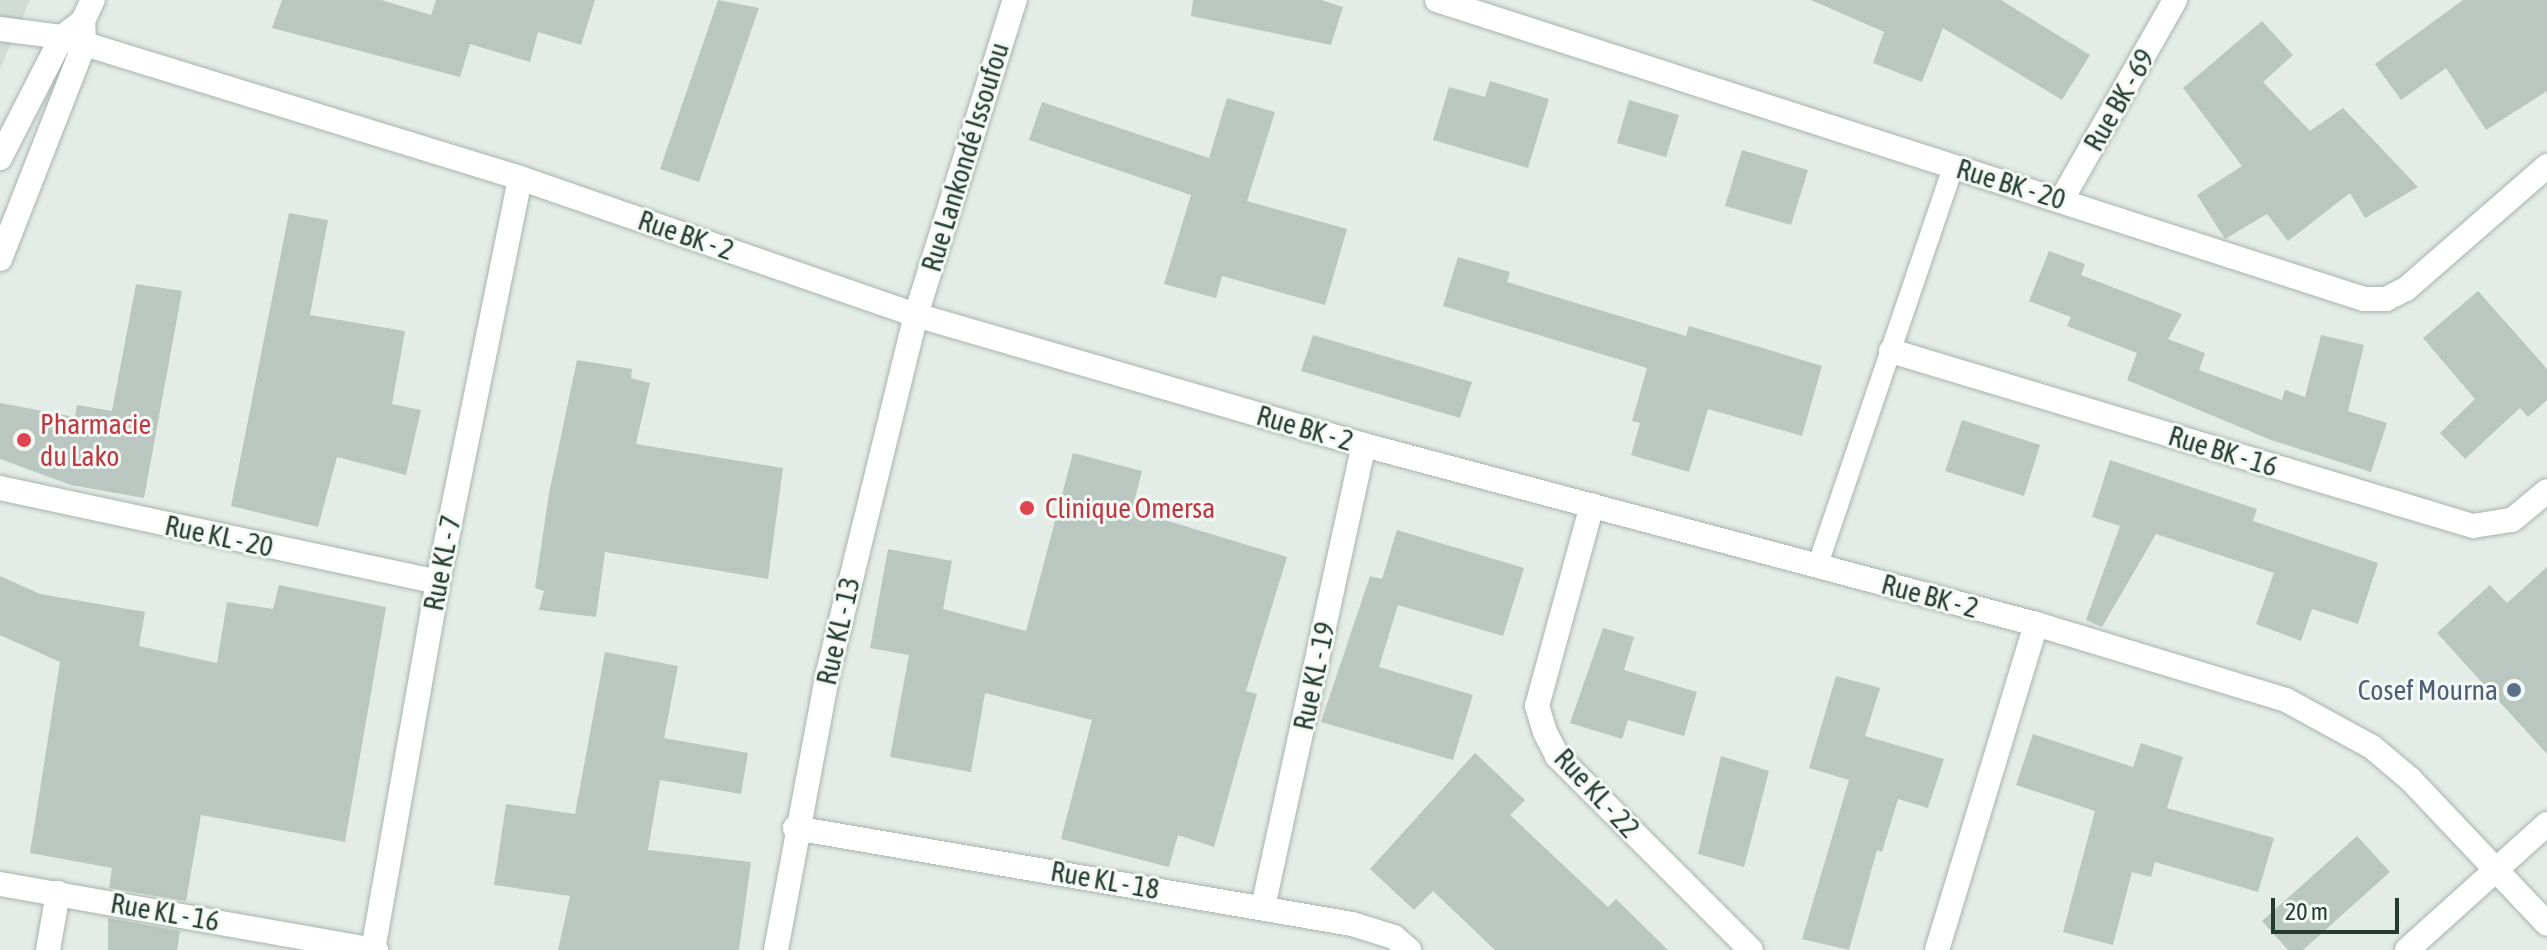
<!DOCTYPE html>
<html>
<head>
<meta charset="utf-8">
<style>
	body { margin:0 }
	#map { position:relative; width:2547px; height:950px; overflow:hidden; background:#e4ece8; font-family:"Asap Condensed",sans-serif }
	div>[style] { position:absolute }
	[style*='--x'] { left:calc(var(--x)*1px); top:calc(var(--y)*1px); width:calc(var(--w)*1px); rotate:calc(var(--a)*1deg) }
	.built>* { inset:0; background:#d2dcd6 }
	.building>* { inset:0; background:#bac6c0 }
	.roads { filter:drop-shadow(0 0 2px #a7b4ae) drop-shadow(0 0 2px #a7b4ae) }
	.lane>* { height:20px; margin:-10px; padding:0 10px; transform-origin:10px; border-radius:10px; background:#fff }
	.street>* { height:24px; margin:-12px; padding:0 12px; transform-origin:12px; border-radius:12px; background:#fff }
	.secondary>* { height:24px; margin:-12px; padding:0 12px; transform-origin:12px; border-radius:12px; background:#fff }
	.dots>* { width:22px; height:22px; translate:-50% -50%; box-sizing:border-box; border:4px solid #f4f9f6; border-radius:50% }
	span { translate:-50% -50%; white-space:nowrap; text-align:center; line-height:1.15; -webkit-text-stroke:6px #f4f9f6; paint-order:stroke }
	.street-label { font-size:28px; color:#253c33 }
	.health-label { font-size:28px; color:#be3a42 }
	.left { translate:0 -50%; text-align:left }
	.service-label { font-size:28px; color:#4e5e75 }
	.right { translate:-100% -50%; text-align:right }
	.scale { position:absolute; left:2271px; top:898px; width:128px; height:36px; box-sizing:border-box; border:4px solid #253c33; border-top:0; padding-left:10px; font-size:24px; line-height:28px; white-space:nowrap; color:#253c33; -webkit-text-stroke:6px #f4f9f6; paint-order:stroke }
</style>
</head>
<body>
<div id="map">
	<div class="built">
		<i style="clip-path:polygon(0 0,30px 0,0 69px)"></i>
	</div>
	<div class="building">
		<i style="clip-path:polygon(282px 0,381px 0,431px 15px,436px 0,595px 0,581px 45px,538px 32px,530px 62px,470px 44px,460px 77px,272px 28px)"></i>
		<i style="clip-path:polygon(718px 0,759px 8px,699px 182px,660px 169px)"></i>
		<i style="clip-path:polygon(1193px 0,1321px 0,1343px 7px,1331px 45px,1191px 16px)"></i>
		<i style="clip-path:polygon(1811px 0,2001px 0,2090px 55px,2062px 100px,1943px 28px,1922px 82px,1873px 63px,1884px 32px)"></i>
		<i style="clip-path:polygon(2463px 0,2547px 0,2547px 91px,2486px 130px,2446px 68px,2401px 100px,2375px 64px)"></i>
		<i style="clip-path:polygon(2262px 21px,2293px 55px,2263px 82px,2310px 131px,2343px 108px,2418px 187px,2365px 218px,2350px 193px,2288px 241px,2267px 214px,2225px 239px,2197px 195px,2242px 166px,2183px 88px)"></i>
		<i style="clip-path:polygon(1490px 81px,1549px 99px,1528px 168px,1433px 140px,1449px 87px,1485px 97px)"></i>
		<i style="clip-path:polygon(1227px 98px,1275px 112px,1247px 201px,1347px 229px,1325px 305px,1222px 276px,1216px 298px,1164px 284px,1191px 195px,1029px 140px,1042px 102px,1209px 158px)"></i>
		<i style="clip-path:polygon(1629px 100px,1679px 115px,1666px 157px,1617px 143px)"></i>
		<i style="clip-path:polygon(1742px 150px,1808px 170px,1791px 225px,1725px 206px)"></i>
		<i style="clip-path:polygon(289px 213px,328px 220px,310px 315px,405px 331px,392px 404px,421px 410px,406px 475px,337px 457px,318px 527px,231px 506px)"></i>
		<i style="clip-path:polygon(2049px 251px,2085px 264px,2081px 275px,2182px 314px,2168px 339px,2205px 353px,2199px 370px,2282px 400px,2285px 390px,2305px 397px,2321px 335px,2364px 345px,2348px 411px,2387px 423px,2371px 472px,2271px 440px,2127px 380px,2137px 353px,2067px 326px,2071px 317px,2029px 301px)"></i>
		<i style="clip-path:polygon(1458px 257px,1510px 272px,1507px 282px,1686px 336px,1689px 326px,1822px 366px,1802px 436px,1708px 409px,1689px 472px,1631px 455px,1640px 423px,1632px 421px,1647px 368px,1443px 306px)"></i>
		<i style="clip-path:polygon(136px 284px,182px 291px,144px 498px,71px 485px,0 459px,0 403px,75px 417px,77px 405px,112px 411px)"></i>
		<i style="clip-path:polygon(2478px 291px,2547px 369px,2547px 400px,2528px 417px,2520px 408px,2465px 459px,2440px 433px,2475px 399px,2423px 338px)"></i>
		<i style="clip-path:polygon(1313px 335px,1472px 382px,1460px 418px,1301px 371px)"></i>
		<i style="clip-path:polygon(577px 360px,632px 369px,631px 378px,650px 383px,636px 444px,783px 468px,768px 579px,605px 552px,596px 617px,539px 610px,544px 591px,535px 588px,549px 493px)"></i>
		<i style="clip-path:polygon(1962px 420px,2040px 445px,2024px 496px,1945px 471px)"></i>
		<i style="clip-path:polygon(1073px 453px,1142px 471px,1132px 510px,1287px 557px,1246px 691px,1257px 694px,1214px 847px,1178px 835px,1169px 867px,1061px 839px,1092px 720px,985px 693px,971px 772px,890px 757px,909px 655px,870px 648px,888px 549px,952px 561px,943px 609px,1026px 631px)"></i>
		<i style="clip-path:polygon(2110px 460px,2257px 509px,2253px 521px,2378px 563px,2358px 624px,2312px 609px,2301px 641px,2256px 624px,2274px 573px,2156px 534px,2102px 627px,2086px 620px,2120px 526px,2092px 517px)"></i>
		<i style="clip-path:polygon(1397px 530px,1524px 568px,1503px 636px,1398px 605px,1379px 667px,1473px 695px,1453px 760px,1321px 722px,1370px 576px,1382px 579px)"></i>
		<i style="clip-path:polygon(2547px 567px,2547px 754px,2437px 633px,2490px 585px,2507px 603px)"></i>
		<i style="clip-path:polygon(0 576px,40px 594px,145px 612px,139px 646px,217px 663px,227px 602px,273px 609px,279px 585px,386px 607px,345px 842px,201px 815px,186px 901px,109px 888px,112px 868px,30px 853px,60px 662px,0 635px)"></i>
		<i style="clip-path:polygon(1603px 628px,1634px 637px,1624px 670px,1697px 692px,1684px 736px,1628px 720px,1622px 739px,1570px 723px)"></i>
		<i style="clip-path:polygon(605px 652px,678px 666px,664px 738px,748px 753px,741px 794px,660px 780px,648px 850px,751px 862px,739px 950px,558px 950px,570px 896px,494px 885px,506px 804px,575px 814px)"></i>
		<i style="clip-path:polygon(1836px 676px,1880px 688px,1865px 736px,1944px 759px,1928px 808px,1898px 799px,1882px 852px,1877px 850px,1849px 950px,1802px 939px,1849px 780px,1809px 768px)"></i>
		<i style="clip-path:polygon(2033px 734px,2133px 767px,2141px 743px,2183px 757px,2167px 808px,2274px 838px,2258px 892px,2155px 862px,2151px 877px,2132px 872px,2113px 945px,2063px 932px,2095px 811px,2016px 785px)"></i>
		<i style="clip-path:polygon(1475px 753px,1525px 800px,1510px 815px,1608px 907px,1616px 899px,1668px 950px,1495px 950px,1433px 891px,1414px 910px,1370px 869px)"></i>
		<i style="clip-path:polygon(1721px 756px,1769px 771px,1744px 867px,1698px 854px)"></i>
		<i style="clip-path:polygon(2357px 836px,2390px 872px,2303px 950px,2288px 950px,2262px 921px)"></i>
		<i style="clip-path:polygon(108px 918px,180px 931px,177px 950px,108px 950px)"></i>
	</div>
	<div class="roads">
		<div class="lane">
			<i style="--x:1817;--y:567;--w:422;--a:-71.2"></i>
		</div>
		<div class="street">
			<i style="--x:1437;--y:0;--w:974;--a:17.88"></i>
			<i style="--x:2364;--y:299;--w:22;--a:0"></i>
			<i style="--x:2386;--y:299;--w:22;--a:-27"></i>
			<i style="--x:2406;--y:289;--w:187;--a:-41.1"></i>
			<i style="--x:0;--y:29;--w:63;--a:7.4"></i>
			<i style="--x:2062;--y:199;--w:229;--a:-60.4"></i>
			<i style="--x:1891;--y:351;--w:608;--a:16.74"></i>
			<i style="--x:2473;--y:526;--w:39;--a:-9"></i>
			<i style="--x:2512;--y:520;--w:45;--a:-39.6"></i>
			<i style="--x:0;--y:488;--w:448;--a:12.1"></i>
			<i style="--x:1592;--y:505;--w:208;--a:105.3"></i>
			<i style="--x:1537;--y:706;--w:27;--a:73"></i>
			<i style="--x:1545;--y:732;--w:27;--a:63"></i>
			<i style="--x:1557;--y:756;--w:274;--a:45"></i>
			<i style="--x:795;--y:828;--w:565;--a:9.78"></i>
			<i style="--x:1352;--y:924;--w:44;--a:17.2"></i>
			<i style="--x:1394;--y:937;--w:20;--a:41"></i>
			<i style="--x:0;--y:884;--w:382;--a:10"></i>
			<i style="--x:1263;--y:907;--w:473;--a:-77.7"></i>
			<i style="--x:48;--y:950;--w:58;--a:-80"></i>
			<i style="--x:373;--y:950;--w:374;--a:-80"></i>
			<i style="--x:438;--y:582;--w:412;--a:-78.5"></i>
			<i style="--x:776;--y:950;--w:282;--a:-79.4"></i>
			<i style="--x:828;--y:673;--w:369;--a:-76.2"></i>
			<i style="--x:1937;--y:950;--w:341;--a:-73.1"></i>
			<i style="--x:2407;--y:950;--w:188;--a:-42"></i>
		</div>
		<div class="secondary">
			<i style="--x:62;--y:37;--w:479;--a:17.1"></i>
			<i style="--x:520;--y:178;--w:419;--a:19.1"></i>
			<i style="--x:916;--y:315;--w:466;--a:16.2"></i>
			<i style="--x:1364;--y:445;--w:695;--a:14.92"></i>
			<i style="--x:2036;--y:624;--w:261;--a:16.9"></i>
			<i style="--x:2286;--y:700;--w:98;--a:28.7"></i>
			<i style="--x:2372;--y:747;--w:50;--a:40.1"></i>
			<i style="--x:2410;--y:779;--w:199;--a:46.6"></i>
			<i style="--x:0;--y:158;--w:136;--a:-62.9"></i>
			<i style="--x:62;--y:37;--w:26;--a:-37"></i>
			<i style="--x:83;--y:21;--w:23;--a:-65"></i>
			<i style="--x:0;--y:259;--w:230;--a:-68.6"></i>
			<i style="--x:84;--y:45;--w:24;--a:-92"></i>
			<i style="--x:916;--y:315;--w:330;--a:-72.6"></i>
		</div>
	</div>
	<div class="dots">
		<i style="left:24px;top:440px;background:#e0444e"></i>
		<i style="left:1027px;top:508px;background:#e0444e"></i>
		<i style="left:2514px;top:690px;background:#5c6f8a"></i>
	</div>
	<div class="street-label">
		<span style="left:2119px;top:100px;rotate:-60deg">Rue BK - 69</span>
		<span style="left:965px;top:157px;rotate:-73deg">Rue Lankondé Issoufou</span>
		<span style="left:2011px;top:184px;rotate:17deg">Rue BK - 20</span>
		<span style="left:686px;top:235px;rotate:19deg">Rue BK - 2</span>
		<span style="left:1305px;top:428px;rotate:16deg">Rue BK - 2</span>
		<span style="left:2223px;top:451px;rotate:17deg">Rue BK - 16</span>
		<span style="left:219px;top:536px;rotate:12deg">Rue KL - 20</span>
		<span style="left:442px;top:563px;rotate:-79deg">Rue KL - 7</span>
		<span style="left:1930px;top:596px;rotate:15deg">Rue BK - 2</span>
		<span style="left:838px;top:631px;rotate:-77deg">Rue KL - 13</span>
		<span style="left:1314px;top:676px;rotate:-78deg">Rue KL - 19</span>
		<span style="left:1597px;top:793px;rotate:47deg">Rue KL - 22</span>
		<span style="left:1105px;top:880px;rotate:10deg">Rue KL - 18</span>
		<span style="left:165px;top:912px;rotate:10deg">Rue KL - 16</span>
	</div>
	<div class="health-label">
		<span class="left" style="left:40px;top:440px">Pharmacie<br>du Lako</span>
		<span class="left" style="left:1045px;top:508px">Clinique Omersa</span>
	</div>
	<div class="service-label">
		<span class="right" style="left:2498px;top:690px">Cosef Mourna</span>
	</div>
	<div class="scale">20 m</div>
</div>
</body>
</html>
